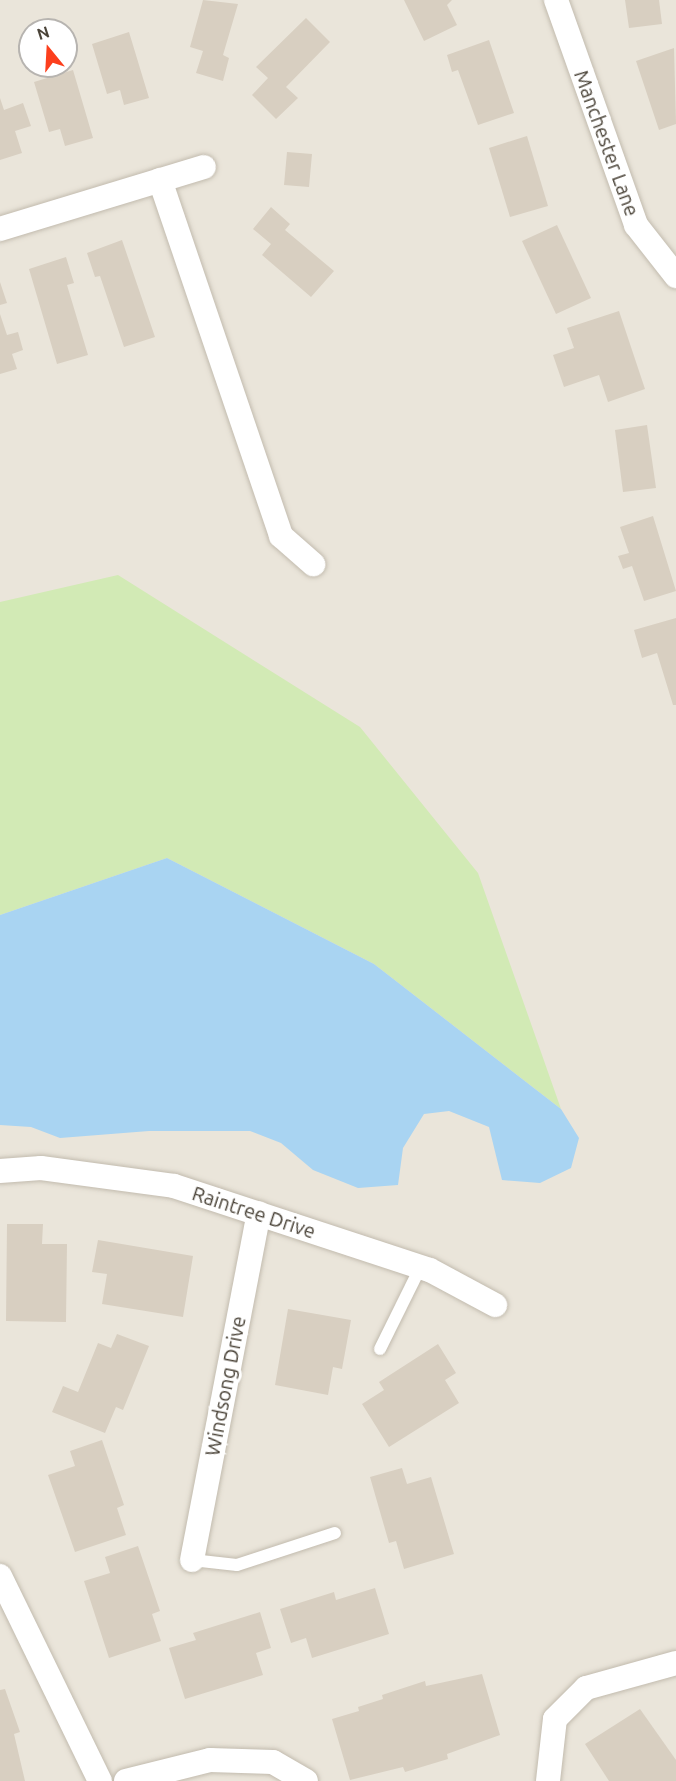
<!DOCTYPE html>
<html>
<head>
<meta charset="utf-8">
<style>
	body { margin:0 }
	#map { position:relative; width:676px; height:1781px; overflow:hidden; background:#f6f3ec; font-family:Ubuntu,sans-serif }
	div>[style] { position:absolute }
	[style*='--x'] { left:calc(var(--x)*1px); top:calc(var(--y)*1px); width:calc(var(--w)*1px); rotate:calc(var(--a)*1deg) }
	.residential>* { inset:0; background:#eae5da }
	.green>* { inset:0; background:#d2eab5 }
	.water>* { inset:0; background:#a9d4f2 }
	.building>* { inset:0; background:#d8cfc1 }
	.roads { filter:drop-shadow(0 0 2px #c2bbae) drop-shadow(0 0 2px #c2bbae) }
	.service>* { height:12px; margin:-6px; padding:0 6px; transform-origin:6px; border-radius:6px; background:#fff }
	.minor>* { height:24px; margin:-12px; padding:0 12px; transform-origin:12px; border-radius:12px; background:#fff }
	span { translate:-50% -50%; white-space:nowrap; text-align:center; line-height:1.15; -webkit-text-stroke:6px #fff; paint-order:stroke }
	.street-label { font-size:20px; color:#4b4439 }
	.north { position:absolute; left:18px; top:18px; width:60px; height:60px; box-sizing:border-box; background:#fff; border:2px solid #b7b4b0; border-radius:50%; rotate:342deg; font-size:16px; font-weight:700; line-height:24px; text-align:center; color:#4b4439 }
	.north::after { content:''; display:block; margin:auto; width:21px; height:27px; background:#fc3f1d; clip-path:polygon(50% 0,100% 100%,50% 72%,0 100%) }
</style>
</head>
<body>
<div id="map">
	<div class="residential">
		<i style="clip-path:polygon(evenodd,0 0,676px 0,676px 1781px,0 1781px,0 0,30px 30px,66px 30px,66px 66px,30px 66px,30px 30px)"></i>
	</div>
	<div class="green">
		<i style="clip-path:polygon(118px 575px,360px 727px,478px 873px,561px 1109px,374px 964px,167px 858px,0 915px,0 602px)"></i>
	</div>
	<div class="water">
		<i style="clip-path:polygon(167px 858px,374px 964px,561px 1109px,579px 1138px,571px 1168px,540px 1183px,502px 1180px,489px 1127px,449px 1111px,424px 1114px,403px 1148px,398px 1185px,358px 1188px,313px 1170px,281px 1143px,250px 1131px,149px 1131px,60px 1138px,31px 1127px,0 1125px,0 915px)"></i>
	</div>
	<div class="building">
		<i style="clip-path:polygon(203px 0,238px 4px,223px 55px,229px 58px,223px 81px,196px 73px,203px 51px,190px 47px)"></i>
		<i style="clip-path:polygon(404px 0,452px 0,447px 5px,457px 25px,424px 41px)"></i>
		<i style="clip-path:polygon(625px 0,659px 0,662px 24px,629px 28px)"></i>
		<i style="clip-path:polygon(306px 18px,330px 42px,286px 87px,298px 98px,276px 119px,252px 95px,268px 78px,256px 67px)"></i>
		<i style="clip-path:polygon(129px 32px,149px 98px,124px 105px,120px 90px,107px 94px,92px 44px)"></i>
		<i style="clip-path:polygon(489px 40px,514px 113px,478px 125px,458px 70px,452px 72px,447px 55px)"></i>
		<i style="clip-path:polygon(674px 48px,676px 124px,659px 130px,636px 61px)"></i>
		<i style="clip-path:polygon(73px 70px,93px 138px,65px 146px,60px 129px,49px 132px,34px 82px)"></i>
		<i style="clip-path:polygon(0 98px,4px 110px,23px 103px,31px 126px,15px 131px,22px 153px,0 160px)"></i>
		<i style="clip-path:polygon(527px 136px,548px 206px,510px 217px,489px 148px)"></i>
		<i style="clip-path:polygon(287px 152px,312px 154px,309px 187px,284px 185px)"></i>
		<i style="clip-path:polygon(271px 207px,290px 224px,285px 230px,334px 271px,311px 297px,262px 255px,271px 244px,253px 229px)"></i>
		<i style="clip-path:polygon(557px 225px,591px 298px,556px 314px,522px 241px)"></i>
		<i style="clip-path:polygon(122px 240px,155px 337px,124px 347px,100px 276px,95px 277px,87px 253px)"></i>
		<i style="clip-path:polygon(66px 257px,74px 283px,67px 285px,88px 355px,57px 364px,29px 269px)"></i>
		<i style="clip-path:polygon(0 282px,7px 303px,0 305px)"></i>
		<i style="clip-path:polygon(619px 311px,645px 389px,608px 402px,599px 375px,564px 387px,553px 355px,574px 348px,567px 328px)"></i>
		<i style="clip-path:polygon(0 314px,7px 335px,18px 332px,23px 350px,12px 354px,17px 369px,0 374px)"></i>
		<i style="clip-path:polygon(647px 425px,656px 488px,623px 492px,615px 430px)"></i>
		<i style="clip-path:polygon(653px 516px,676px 591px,644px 601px,632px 566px,623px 569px,618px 556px,629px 553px,620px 527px)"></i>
		<i style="clip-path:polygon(676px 618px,676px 705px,673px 705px,657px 653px,642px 658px,634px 630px)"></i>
		<i style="clip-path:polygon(7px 1224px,43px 1224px,42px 1244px,67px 1244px,66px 1322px,6px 1321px)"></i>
		<i style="clip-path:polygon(98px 1240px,193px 1256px,183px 1317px,102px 1304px,107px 1274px,92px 1272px)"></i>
		<i style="clip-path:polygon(288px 1309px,351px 1320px,342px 1369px,333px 1367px,328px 1395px,275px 1385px)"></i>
		<i style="clip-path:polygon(117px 1334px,149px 1346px,123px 1410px,116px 1407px,105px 1433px,52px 1412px,63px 1386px,78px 1392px,98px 1343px,111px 1348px)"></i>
		<i style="clip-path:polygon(438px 1344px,456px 1373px,445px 1380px,459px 1403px,389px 1447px,362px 1404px,384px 1390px,379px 1382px)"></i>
		<i style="clip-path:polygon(102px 1440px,124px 1505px,117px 1508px,126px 1535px,75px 1552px,48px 1475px,75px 1466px,70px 1451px)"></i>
		<i style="clip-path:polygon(402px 1468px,407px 1484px,431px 1477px,454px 1554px,404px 1569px,396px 1541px,389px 1543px,370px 1477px)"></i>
		<i style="clip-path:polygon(138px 1546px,160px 1611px,152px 1614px,161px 1641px,109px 1658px,84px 1581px,110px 1573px,105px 1557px)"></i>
		<i style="clip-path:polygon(375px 1588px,389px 1634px,312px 1658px,306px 1638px,291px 1643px,280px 1609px,334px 1592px,336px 1600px)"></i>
		<i style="clip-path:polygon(260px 1612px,271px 1648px,256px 1653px,263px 1675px,185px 1699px,169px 1648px,196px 1640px,193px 1633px)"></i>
		<i style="clip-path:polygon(482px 1674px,500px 1735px,447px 1754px,448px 1759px,405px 1772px,403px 1767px,350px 1780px,332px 1719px,359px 1711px,358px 1707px,383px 1699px,382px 1695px,425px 1681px,426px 1686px)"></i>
		<i style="clip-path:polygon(5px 1689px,20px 1732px,14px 1734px,25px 1781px,0 1781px,0 1690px)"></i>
		<i style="clip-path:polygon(640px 1709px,676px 1760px,676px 1781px,609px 1781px,585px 1744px)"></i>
	</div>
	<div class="roads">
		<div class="service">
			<i style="--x:380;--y:1349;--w:93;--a:-63.7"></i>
			<i style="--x:192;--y:1560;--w:45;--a:6.3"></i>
			<i style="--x:237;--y:1565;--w:103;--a:-18.1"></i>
		</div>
		<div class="minor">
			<i style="--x:556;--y:0;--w:239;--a:70.4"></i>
			<i style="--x:636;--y:225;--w:65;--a:51.9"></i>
			<i style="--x:160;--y:180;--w:376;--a:71.2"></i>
			<i style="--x:281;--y:536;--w:43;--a:41.2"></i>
			<i style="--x:0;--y:229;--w:213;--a:-16.9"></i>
			<i style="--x:0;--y:1171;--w:41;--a:-4.2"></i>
			<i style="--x:41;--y:1168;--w:134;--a:7.7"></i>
			<i style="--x:174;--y:1186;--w:269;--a:18.2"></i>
			<i style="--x:430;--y:1270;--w:74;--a:28.3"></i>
			<i style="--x:192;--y:1560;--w:353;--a:-79.1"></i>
			<i style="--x:0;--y:1576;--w:228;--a:64"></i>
			<i style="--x:126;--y:1781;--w:87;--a:-14"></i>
			<i style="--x:210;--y:1760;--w:63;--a:1.8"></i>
			<i style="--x:273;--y:1762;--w:38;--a:30"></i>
			<i style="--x:548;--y:1781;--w:62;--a:-83.6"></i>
			<i style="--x:555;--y:1719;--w:44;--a:-45"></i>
			<i style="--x:586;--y:1688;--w:93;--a:-15.5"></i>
		</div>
	</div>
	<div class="street-label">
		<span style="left:607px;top:143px;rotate:70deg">Manchester Lane</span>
		<span style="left:254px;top:1212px;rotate:18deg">Raintree Drive</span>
		<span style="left:225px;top:1386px;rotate:-79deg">Windsong Drive</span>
	</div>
	<div class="north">N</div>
</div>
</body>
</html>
